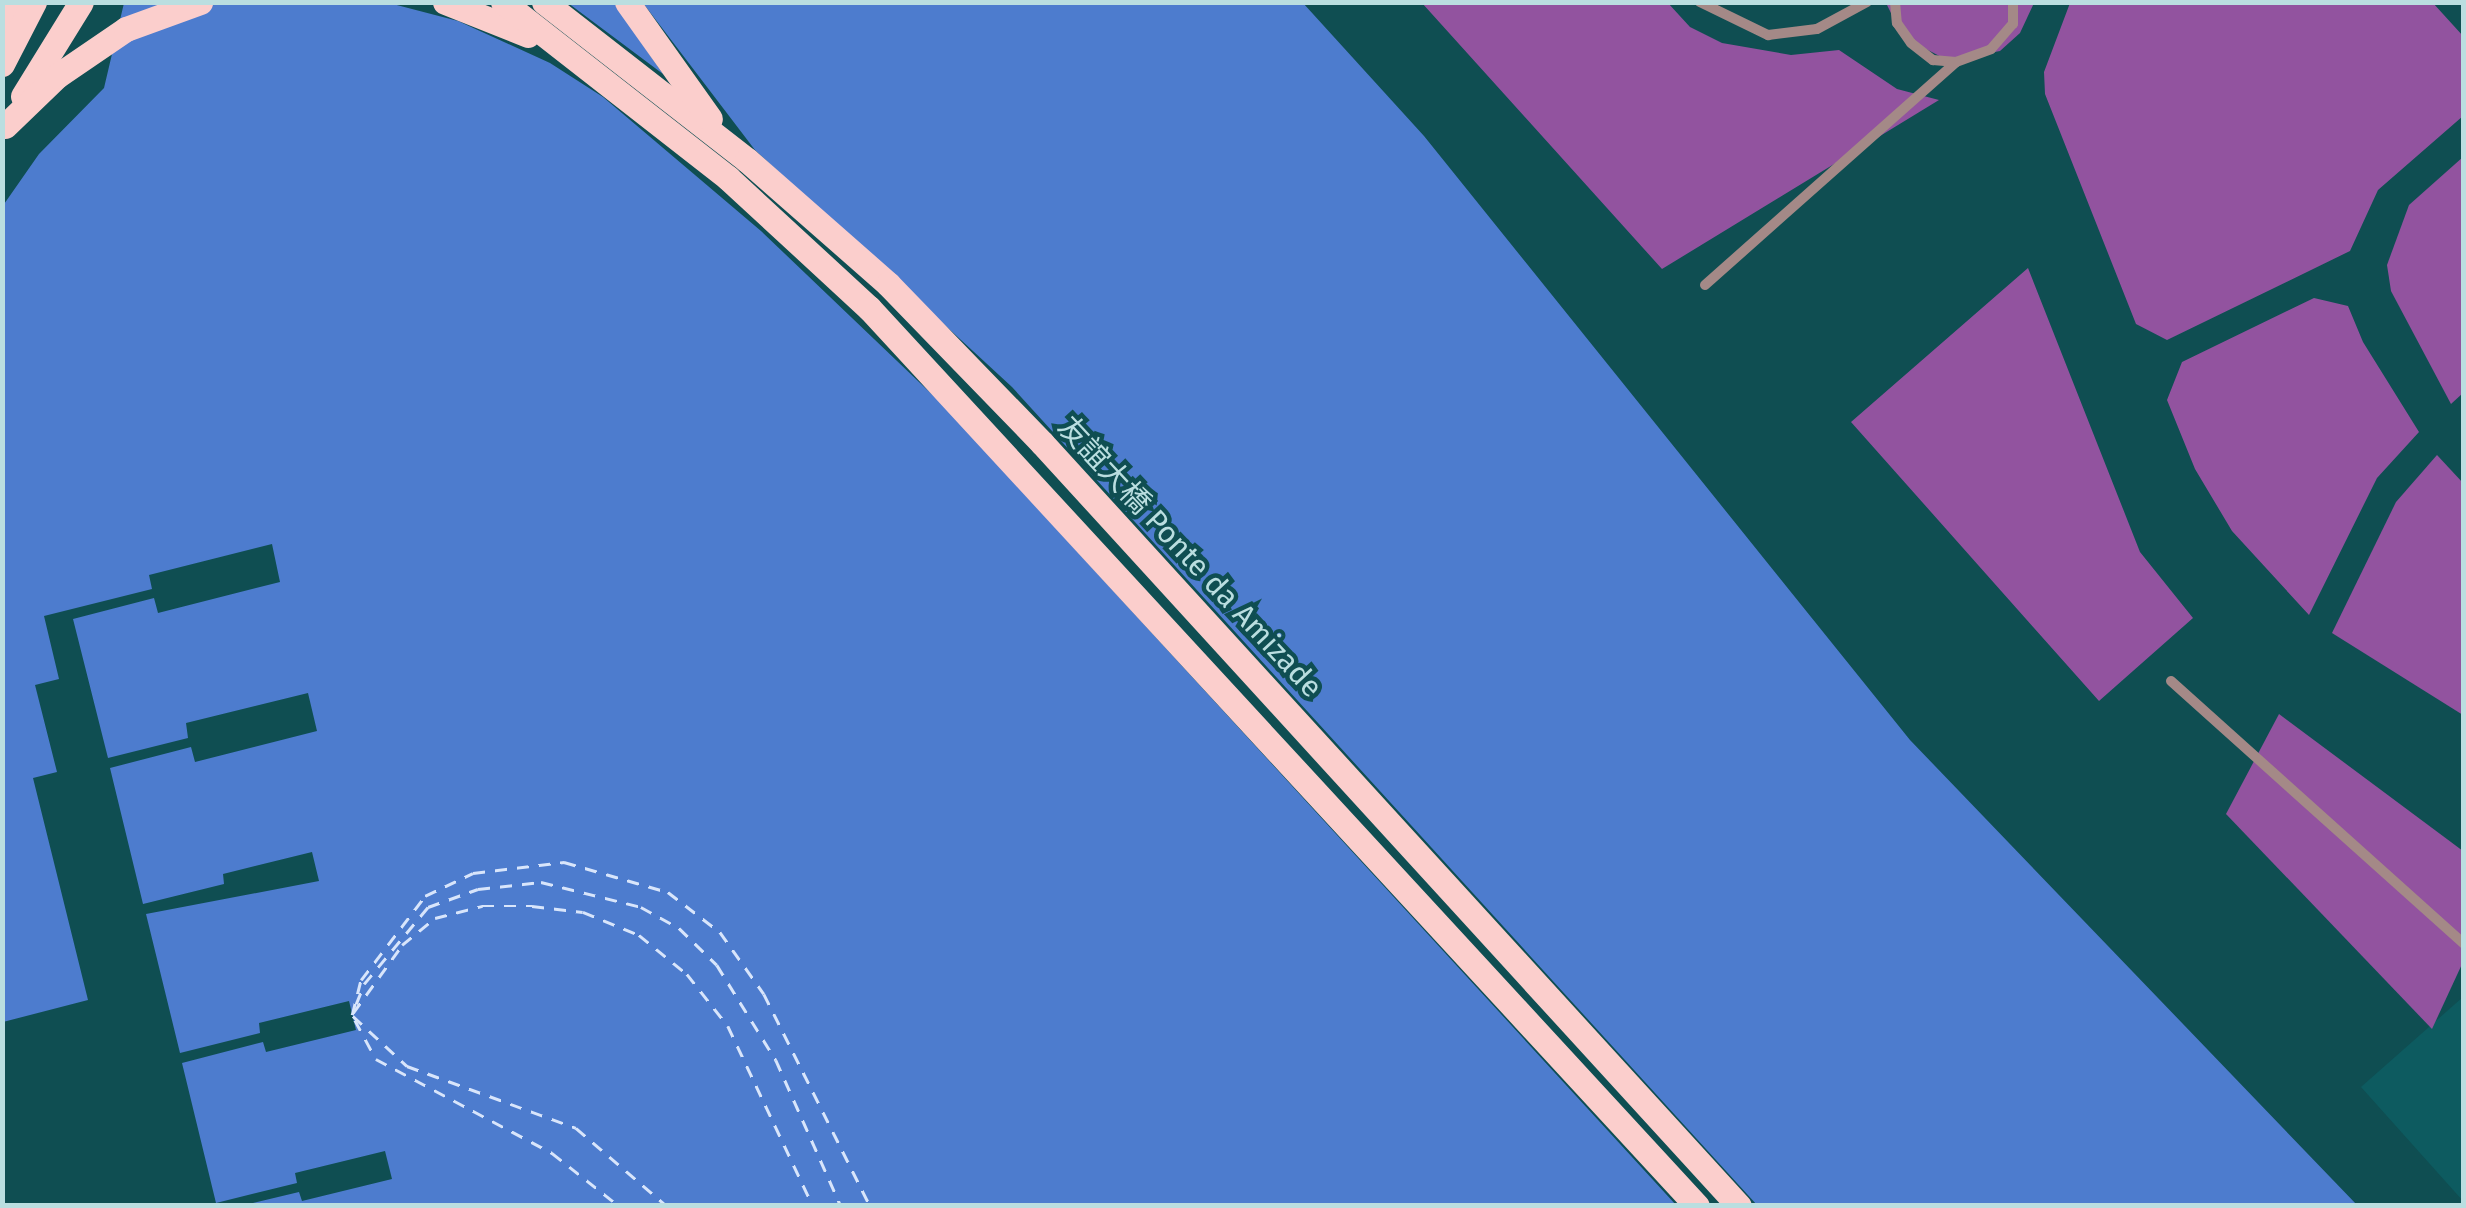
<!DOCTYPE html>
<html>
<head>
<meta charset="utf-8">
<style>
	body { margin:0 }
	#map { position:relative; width:2466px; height:1208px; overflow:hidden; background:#0f4e52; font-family:"Fira Sans","Noto Sans SC",sans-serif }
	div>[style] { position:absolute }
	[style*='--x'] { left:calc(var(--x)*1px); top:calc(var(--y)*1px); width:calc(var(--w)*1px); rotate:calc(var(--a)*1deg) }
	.built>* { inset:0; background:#0d5b60 }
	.green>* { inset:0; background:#92539f }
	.water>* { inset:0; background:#4d7cce }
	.pier>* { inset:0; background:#0f4e52 }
	.ferry>* { height:2.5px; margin-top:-1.25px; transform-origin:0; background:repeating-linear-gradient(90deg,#d8e5fb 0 12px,transparent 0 22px) }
	.minor>* { height:10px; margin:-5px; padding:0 5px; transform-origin:5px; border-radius:5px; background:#a48987 }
	.primary>* { height:25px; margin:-12.5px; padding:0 12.5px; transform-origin:12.5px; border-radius:12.5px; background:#fbcecc }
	span { translate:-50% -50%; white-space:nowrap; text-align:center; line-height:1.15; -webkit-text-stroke:9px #0f4e52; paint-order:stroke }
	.street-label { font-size:30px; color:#badee0 }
	.frame { position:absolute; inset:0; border:5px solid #badee0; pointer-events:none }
</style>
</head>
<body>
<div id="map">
	<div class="built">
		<i style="clip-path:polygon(2463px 997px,2463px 1201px,2361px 1087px)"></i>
	</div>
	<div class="green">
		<i style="clip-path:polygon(1422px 3px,1668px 3px,1690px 27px,1722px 43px,1791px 55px,1839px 50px,1897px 89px,1939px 100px,1662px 269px)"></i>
		<i style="clip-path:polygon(1886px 3px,2034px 3px,2020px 33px,2000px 51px,1949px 61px,1903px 37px)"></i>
		<i style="clip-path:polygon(2070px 3px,2433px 3px,2463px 36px,2463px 116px,2378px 190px,2350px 251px,2167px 340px,2136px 324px,2045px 94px,2044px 72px)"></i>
		<i style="clip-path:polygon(2463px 157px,2463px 393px,2451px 404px,2391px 291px,2387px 265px,2409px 205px)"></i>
		<i style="clip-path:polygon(2028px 268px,2140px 552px,2193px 618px,2099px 701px,1851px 422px)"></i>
		<i style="clip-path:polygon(2314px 298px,2348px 306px,2363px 342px,2419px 432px,2377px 478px,2309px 615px,2232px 531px,2195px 469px,2167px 400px,2182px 362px)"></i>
		<i style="clip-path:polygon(2437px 455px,2463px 483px,2463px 715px,2332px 633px,2396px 502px)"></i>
		<i style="clip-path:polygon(2279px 714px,2463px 851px,2463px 962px,2432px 1029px,2226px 814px)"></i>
	</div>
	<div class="water">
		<i style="clip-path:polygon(124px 3px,1303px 3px,1424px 136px,1910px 740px,2357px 1205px,3px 1205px,2px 207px,39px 154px,104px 88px)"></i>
	</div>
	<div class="pier">
		<i style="clip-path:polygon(389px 3px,568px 3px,663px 74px,614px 3px,643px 3px,755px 150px,1012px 387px,1757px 1205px,1676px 1205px,942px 404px,761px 231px,603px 97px,550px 63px,458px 21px)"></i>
		<i style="clip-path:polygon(272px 544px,280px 582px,158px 613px,154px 598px,73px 619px,108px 758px,188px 738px,186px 723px,308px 693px,317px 731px,195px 762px,191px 747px,110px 768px,143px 904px,224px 884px,223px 874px,312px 852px,319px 881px,146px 914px,180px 1053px,260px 1033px,259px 1023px,349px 1001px,356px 1030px,266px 1052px,263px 1042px,182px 1063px,216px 1203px,297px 1183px,295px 1173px,385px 1151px,392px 1179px,302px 1201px,299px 1192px,245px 1205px,3px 1205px,3px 1022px,88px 1000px,33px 778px,57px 772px,35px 685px,59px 679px,44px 616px,152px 589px,149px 575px)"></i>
	</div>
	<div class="ferry">
		<i style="--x:356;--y:1004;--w:22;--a:-68"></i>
		<i style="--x:364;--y:984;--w:100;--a:-50.3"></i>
		<i style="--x:428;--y:907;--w:53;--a:-19.8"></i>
		<i style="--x:478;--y:889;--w:63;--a:-6.3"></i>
		<i style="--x:541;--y:882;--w:103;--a:14"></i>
		<i style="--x:641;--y:907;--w:43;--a:28.9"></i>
		<i style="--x:679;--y:928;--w:53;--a:44.2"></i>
		<i style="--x:717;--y:965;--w:112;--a:58.2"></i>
		<i style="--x:776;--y:1060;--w:160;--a:66"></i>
		<i style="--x:353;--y:1013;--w:84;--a:-54.2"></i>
		<i style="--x:402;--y:945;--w:43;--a:-39.3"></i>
		<i style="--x:435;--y:918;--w:49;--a:-14.3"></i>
		<i style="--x:482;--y:906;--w:50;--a:0"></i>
		<i style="--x:532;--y:906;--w:51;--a:6.7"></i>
		<i style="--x:583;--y:912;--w:61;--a:22.3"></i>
		<i style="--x:639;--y:935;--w:62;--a:39.1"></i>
		<i style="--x:687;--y:974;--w:66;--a:51.7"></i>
		<i style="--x:728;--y:1026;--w:199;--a:64.7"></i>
		<i style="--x:352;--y:1015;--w:36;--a:-76"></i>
		<i style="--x:361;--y:980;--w:106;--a:-52.7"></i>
		<i style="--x:425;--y:896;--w:53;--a:-25.6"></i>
		<i style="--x:473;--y:873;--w:92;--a:-6.9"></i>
		<i style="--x:564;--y:862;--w:108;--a:16.1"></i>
		<i style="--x:668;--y:892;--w:66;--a:37.6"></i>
		<i style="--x:720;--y:932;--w:76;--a:54.6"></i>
		<i style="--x:764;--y:994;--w:237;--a:63.4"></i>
		<i style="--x:353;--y:1016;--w:74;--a:42.8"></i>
		<i style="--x:407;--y:1066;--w:180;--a:20.1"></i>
		<i style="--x:576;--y:1128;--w:120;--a:40.6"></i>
		<i style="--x:355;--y:1020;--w:44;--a:61.7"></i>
		<i style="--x:376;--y:1059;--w:200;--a:28.1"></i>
		<i style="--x:552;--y:1153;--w:85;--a:38.3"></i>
	</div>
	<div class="minor">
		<i style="--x:1700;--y:2;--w:76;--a:25.9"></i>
		<i style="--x:1768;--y:35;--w:49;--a:-7"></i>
		<i style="--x:1817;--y:29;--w:57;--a:-28.4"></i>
		<i style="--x:1895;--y:2;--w:21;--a:85"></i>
		<i style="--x:1897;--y:23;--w:24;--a:55"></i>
		<i style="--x:1911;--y:43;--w:28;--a:38"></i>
		<i style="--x:1933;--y:60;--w:23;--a:5"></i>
		<i style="--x:1956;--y:62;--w:37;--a:-20"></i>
		<i style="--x:1991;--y:49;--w:33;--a:-49"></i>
		<i style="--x:2013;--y:24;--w:22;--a:-90"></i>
		<i style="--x:1705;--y:285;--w:336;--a:-41.6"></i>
		<i style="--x:2171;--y:681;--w:394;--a:41.9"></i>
	</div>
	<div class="primary">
		<i style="--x:445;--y:2;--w:89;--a:21.7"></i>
		<i style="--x:503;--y:2;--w:286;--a:38"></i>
		<i style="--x:728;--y:178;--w:192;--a:42.7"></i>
		<i style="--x:869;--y:308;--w:1221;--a:47.32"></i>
		<i style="--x:544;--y:2;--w:257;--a:37.9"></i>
		<i style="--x:747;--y:160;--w:188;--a:41.3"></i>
		<i style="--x:888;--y:284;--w:221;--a:45.9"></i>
		<i style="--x:1042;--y:443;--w:1033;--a:47.59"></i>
		<i style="--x:627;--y:2;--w:143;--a:54.6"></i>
		<i style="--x:2;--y:22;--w:22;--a:-66"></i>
		<i style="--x:2;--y:64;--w:70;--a:-62.7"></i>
		<i style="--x:23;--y:96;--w:110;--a:-58.3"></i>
		<i style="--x:5;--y:126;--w:72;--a:-43.9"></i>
		<i style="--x:57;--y:76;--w:83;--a:-34.3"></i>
		<i style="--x:126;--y:29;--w:79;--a:-20"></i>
	</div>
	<div class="street-label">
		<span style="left:1190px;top:557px;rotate:47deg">友誼大橋 Ponte da Amizade</span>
	</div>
	<div class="frame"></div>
</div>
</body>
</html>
